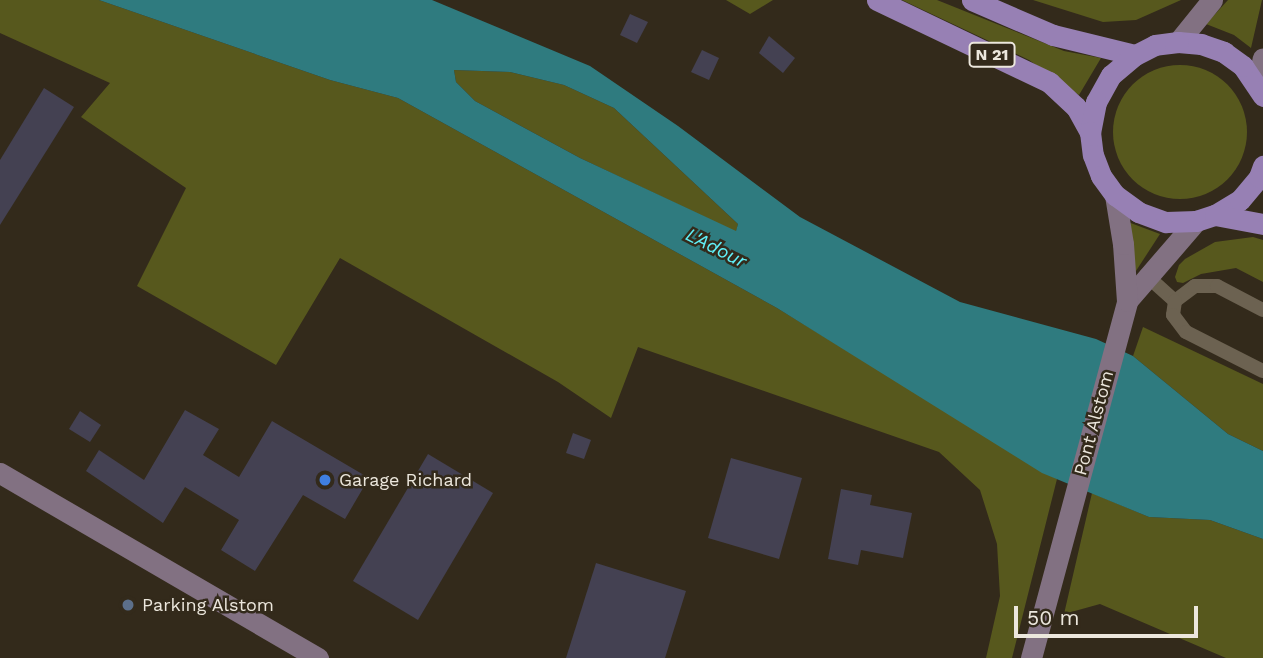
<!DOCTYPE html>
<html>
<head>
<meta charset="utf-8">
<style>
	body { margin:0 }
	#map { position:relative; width:1263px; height:658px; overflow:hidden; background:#332a1b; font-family:"Work Sans",sans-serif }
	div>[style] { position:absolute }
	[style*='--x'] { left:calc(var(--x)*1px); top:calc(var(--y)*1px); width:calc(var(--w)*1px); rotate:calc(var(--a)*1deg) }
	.green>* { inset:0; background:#57581d }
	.round { border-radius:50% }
	.water>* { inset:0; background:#2f7b7f }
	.building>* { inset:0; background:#444152 }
	.lane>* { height:14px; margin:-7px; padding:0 7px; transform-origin:7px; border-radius:7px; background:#6c6251 }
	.secondary>* { height:21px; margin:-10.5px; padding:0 10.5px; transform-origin:10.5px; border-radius:10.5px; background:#827182 }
	.primary>* { height:21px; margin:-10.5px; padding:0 10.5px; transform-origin:10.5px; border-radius:10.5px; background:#9780b4 }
	.dots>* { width:19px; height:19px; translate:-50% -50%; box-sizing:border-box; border:4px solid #332a1b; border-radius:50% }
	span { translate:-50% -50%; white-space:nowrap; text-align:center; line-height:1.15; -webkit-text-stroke:5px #332a1b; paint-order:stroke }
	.shield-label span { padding:2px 5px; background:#332a1b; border:2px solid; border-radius:5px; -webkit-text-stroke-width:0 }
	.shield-label { font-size:16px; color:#ece7dd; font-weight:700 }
	.street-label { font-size:18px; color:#ece7dd }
	.poi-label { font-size:18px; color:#ece7dd }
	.left { translate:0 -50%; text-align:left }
	.water-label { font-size:19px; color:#61f0f8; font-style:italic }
	.scale { position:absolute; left:1014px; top:606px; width:184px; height:32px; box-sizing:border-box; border:4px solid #ece7dd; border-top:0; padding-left:9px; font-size:21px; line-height:24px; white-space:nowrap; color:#ece7dd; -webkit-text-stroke:5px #332a1b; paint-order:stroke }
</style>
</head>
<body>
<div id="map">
	<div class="green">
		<i style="clip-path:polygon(0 0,99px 0,330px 80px,398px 98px,777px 308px,1057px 479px,1012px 658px,986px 658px,1000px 596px,997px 544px,980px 490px,939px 452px,638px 347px,611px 418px,558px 382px,340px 258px,276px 365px,137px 286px,186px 188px,81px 117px,110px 83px,0 33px)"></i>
		<i style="clip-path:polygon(726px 0,773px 0,750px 14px)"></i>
		<i style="clip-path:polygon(902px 0,937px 0,1064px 51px,1101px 58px,1079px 95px,1029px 60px)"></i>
		<i style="clip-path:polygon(1033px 0,1181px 0,1136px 20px,1103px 22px)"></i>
		<i style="clip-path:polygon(1228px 0,1262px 0,1251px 48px,1234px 35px,1206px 24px)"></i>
		<i class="round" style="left:1113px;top:65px;width:134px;height:134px"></i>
		<i style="clip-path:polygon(454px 70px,510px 72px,564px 85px,614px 108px,738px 224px,736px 232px,580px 158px,475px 101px,456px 82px)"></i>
		<i style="clip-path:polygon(1128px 222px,1160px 234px,1134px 274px)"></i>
		<i style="clip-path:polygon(1253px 237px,1263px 240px,1263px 282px,1236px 268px,1201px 274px,1183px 283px,1177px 282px,1175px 277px,1179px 265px,1185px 259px,1215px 242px)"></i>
		<i style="clip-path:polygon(1143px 327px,1263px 384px,1263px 451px,1228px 434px,1133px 356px)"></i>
		<i style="clip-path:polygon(1092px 493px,1149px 517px,1210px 520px,1263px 539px,1263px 658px,1226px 658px,1100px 604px,1064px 614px)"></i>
	</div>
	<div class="water">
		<i style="clip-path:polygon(evenodd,99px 0,432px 0,590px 66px,678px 126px,800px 217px,960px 302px,1096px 339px,1133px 356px,1228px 434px,1263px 451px,1263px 539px,1210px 520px,1149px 517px,1042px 473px,777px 308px,398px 98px,330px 80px,99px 0,454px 70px,510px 72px,564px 85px,614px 108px,738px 224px,736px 231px,580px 158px,475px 101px,456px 82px,454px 70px)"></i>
	</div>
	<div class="building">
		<i style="clip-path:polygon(630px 14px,648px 22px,637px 43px,620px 35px)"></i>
		<i style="clip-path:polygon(769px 36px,795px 58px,783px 73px,759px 53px)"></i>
		<i style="clip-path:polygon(702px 50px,719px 58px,709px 80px,691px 72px)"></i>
		<i style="clip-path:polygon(44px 88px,74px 107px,0 225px,0 160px)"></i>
		<i style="clip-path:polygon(185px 410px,219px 429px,203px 455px,239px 477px,272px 421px,369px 478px,345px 519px,303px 495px,255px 571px,221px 550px,239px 520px,185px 487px,163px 523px,86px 471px,99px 450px,144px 480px)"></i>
		<i style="clip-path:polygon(80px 411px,101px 425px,90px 442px,69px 429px)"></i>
		<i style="clip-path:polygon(573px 433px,591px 440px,584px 459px,566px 453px)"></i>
		<i style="clip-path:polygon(428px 454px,493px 493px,418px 620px,353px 581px)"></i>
		<i style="clip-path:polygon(731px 458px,802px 478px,779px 559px,708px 538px)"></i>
		<i style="clip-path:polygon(841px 489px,872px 495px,870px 505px,912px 513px,903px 558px,861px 550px,858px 565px,828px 559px)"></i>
		<i style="clip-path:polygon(596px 563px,686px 591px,665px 658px,566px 658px)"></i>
	</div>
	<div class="lane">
		<i style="--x:1146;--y:275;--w:39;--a:42"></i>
		<i style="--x:1175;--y:301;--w:25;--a:-37"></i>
		<i style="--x:1195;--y:286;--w:22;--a:0"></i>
		<i style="--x:1217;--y:286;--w:52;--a:27.6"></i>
		<i style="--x:1175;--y:301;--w:14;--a:98"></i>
		<i style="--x:1173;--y:315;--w:21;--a:53"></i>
		<i style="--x:1186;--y:332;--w:86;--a:26.9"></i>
	</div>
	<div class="secondary">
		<i style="--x:1178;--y:42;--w:54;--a:-51"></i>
		<i style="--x:1258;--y:85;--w:27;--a:-80"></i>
		<i style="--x:1127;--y:301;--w:106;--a:-49.2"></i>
		<i style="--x:0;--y:473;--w:368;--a:30.2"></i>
		<i style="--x:1031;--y:658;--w:370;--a:-74.9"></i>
		<i style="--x:1127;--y:301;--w:57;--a:-94"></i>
		<i style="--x:1123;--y:244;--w:50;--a:-99.3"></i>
	</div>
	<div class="primary">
		<i style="--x:877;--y:0;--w:191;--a:25.5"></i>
		<i style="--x:1049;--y:82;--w:37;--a:43"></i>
		<i style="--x:1076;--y:107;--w:29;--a:61"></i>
		<i style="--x:972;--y:0;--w:88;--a:23.4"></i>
		<i style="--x:1053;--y:35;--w:84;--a:13.7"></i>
		<i style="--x:1263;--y:96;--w:36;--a:-124"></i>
		<i style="--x:1243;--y:66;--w:24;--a:-144"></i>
		<i style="--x:1224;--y:52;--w:24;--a:-161"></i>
		<i style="--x:1201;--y:44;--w:23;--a:-175"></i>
		<i style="--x:1178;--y:42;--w:23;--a:173"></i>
		<i style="--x:1155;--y:45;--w:22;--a:153"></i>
		<i style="--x:1135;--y:55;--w:31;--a:140"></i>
		<i style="--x:1111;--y:75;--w:31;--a:119"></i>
		<i style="--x:1096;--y:102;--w:31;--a:101"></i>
		<i style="--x:1090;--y:132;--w:23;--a:83"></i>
		<i style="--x:1093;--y:155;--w:22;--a:69"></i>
		<i style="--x:1101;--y:176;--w:24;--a:54"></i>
		<i style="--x:1115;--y:195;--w:29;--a:36"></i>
		<i style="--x:1138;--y:212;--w:30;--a:20"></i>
		<i style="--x:1166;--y:222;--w:30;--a:-2"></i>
		<i style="--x:1196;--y:221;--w:20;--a:-18"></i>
		<i style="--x:1215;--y:215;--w:29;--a:-31"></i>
		<i style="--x:1240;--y:200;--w:30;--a:-50"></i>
		<i style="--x:1259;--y:177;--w:12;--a:-70"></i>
		<i style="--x:1215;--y:215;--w:49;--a:10.6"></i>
	</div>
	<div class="dots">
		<i style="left:325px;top:480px;background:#3f7fe0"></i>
		<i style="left:128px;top:605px;background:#5c6f8a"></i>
	</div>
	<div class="shield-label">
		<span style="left:992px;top:55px">N 21</span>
	</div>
	<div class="street-label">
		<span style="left:1094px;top:423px;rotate:-75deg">Pont Alstom</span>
	</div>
	<div class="poi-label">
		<span class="left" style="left:339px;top:480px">Garage Richard</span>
		<span class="left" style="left:142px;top:605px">Parking Alstom</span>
	</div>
	<div class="water-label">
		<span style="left:716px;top:248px;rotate:27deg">L'Adour</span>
	</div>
	<div class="scale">50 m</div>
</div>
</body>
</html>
